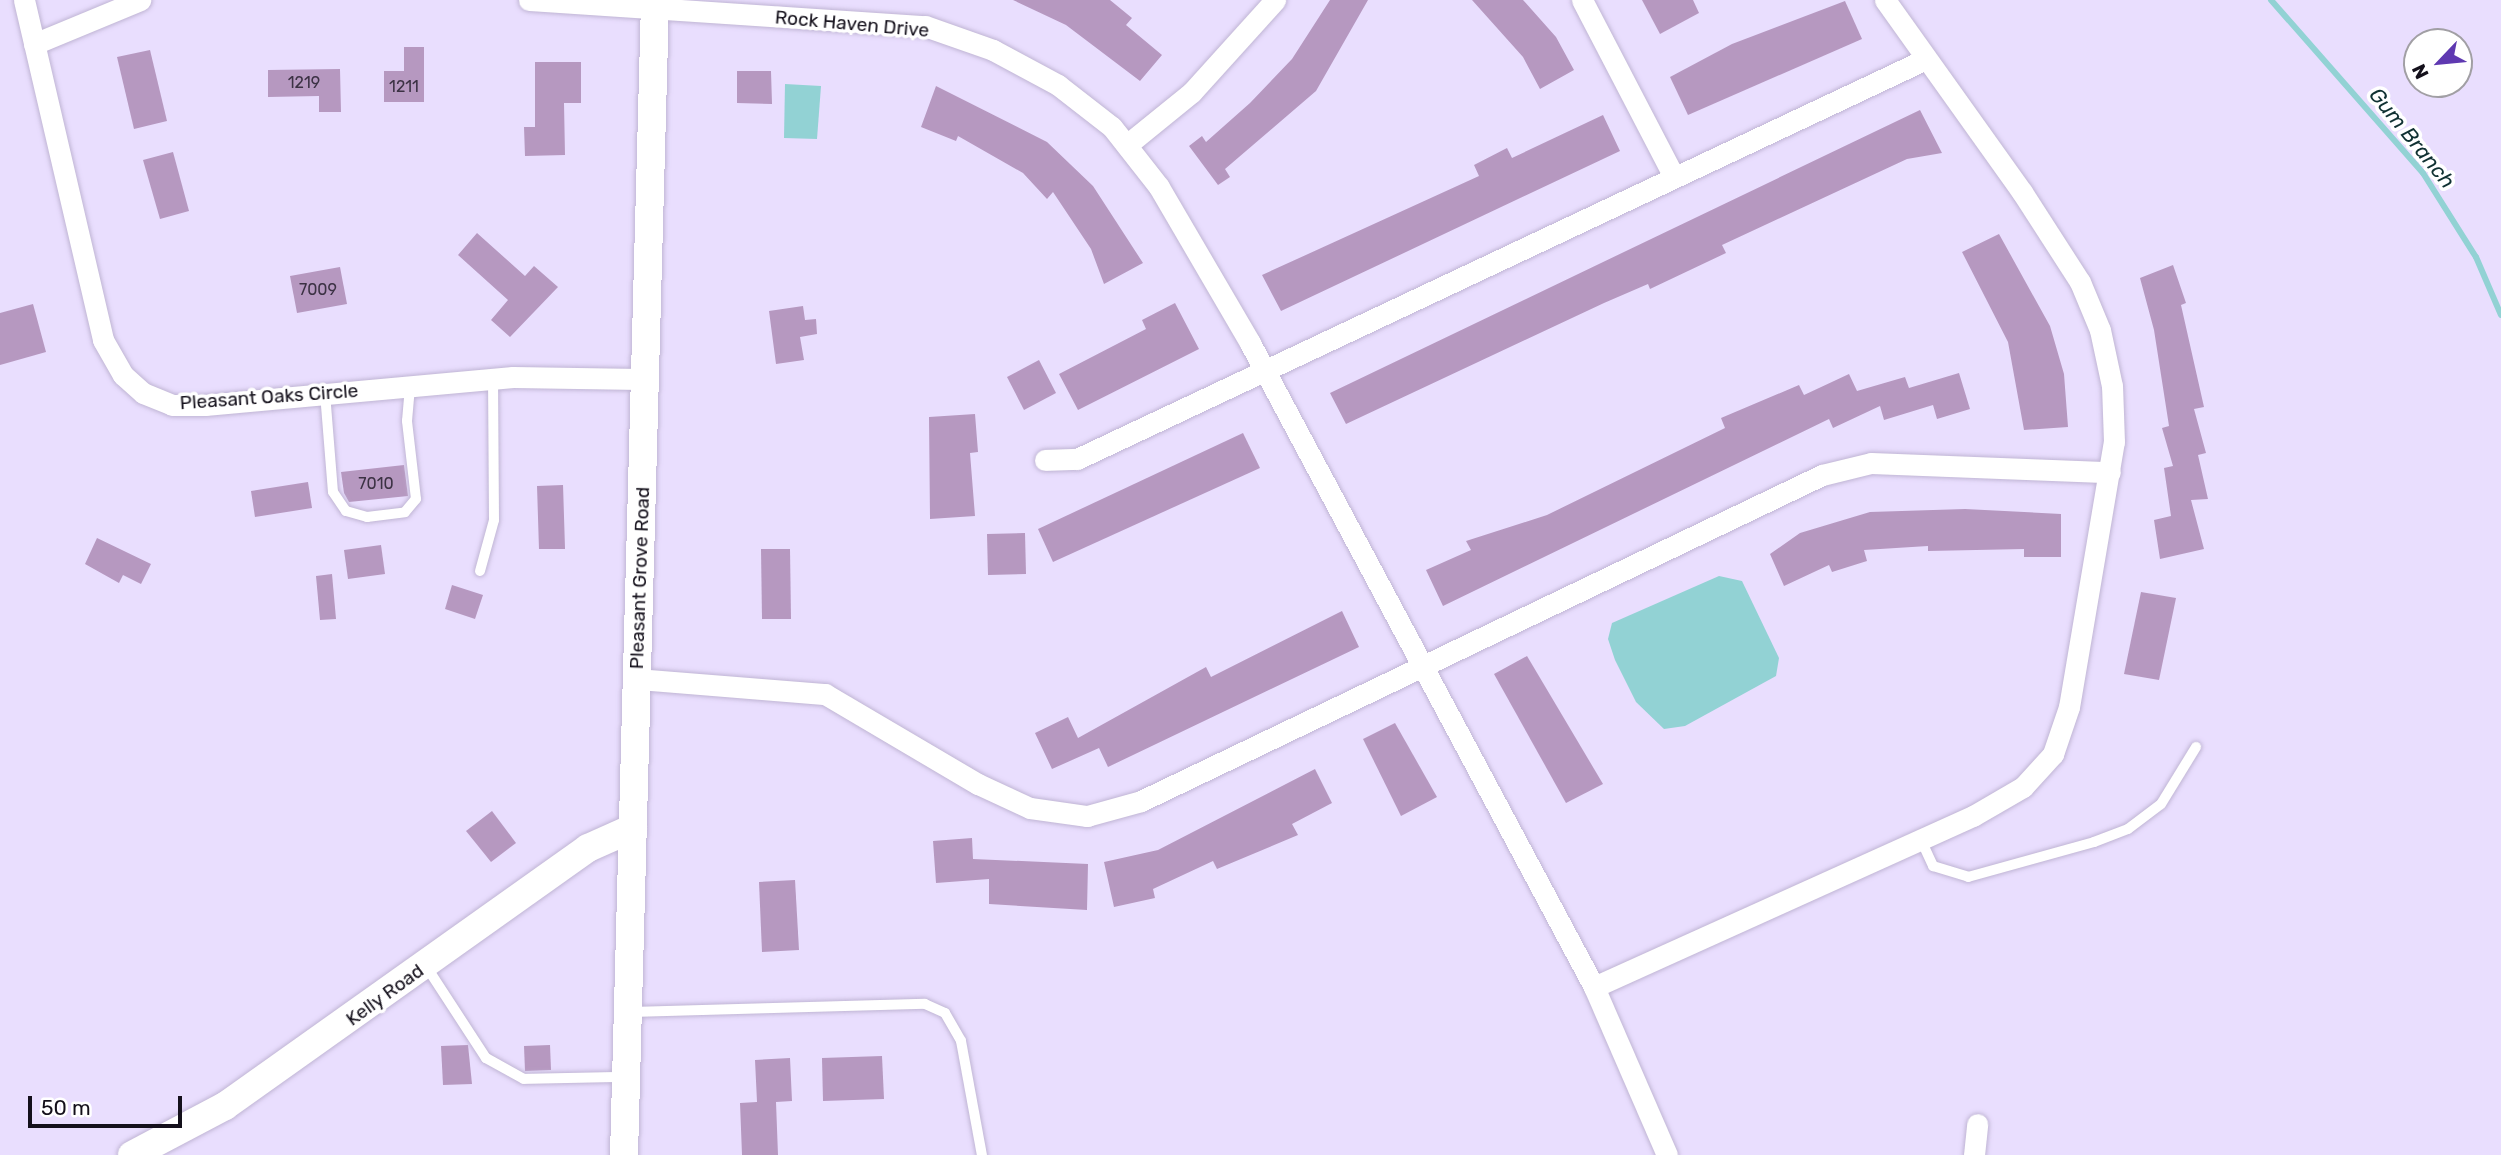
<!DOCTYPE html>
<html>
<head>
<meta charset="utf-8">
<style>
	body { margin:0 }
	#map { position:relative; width:2501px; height:1155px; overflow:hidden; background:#e9defe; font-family:Rubik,sans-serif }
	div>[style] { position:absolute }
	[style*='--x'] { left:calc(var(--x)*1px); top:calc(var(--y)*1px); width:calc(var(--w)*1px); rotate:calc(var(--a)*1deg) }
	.water>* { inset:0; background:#92d2d4 }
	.stream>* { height:6px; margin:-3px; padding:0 3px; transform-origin:3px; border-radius:3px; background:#92d2d4 }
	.building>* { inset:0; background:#b698c0 }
	.roads { filter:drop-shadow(0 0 2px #c0b5d4) drop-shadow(0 0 2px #c0b5d4) }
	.lane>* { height:10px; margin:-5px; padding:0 5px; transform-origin:5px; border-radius:5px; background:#fff }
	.street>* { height:21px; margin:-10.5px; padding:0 10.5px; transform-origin:10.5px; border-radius:10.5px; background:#fff }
	.secondary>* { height:28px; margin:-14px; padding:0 14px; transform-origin:14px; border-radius:14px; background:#fff }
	span { translate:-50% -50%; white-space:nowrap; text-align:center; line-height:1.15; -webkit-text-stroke:7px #fff; paint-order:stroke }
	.number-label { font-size:16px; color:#3c3244 }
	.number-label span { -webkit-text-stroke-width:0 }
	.street-label { font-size:19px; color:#14101b }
	.water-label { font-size:21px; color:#103132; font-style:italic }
	.north { position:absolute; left:2403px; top:28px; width:70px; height:70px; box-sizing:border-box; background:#fff; border:2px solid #a19fa4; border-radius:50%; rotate:244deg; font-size:19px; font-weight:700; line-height:28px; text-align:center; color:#14101b }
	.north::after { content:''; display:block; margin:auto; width:24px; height:32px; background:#5f39b1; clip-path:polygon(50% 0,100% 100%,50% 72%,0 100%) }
	.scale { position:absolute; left:28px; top:1096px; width:154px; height:32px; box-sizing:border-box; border:4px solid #14101b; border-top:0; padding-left:9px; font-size:21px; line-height:24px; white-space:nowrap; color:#14101b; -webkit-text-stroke:5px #fff; paint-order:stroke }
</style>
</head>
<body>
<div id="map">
	<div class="water">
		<i style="clip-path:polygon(785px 84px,821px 86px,817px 139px,784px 138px)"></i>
		<i style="clip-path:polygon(1719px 576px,1742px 581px,1779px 658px,1776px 676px,1685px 726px,1664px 729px,1636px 702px,1615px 660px,1608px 639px,1612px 623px)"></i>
	</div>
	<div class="stream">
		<i style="--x:2271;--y:0;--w:230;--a:48.7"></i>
		<i style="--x:2423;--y:173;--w:99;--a:57.8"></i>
		<i style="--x:2476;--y:257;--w:63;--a:66.7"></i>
	</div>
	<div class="building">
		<i style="clip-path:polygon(1013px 0,1110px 0,1132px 18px,1126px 25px,1162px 55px,1140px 81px,1066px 25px)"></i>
		<i style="clip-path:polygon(1330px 0,1368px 0,1316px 91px,1225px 169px,1230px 177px,1218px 185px,1189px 146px,1202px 136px,1206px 142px,1250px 103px,1292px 59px)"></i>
		<i style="clip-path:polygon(1472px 0,1523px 0,1556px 37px,1574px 70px,1540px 89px,1523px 57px)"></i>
		<i style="clip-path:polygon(1642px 0,1693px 0,1699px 13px,1660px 34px)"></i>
		<i style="clip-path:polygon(1845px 1px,1862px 39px,1688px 115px,1670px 77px,1732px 44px)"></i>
		<i style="clip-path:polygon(404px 47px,424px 47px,424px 102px,384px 102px,384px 71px,404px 71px)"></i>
		<i style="clip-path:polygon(150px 50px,167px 121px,134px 129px,117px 57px)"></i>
		<i style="clip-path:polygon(535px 62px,581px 62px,581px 103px,564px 103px,565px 155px,525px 156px,524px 127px,535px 127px)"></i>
		<i style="clip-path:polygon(340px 69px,341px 112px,319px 112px,319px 96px,268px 97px,268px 70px)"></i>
		<i style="clip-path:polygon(737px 71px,771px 71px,772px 104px,737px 103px)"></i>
		<i style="clip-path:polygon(936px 86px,1047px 142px,1093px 186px,1143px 263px,1104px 284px,1091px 249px,1053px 192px,1047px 199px,1023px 173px,958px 136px,956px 141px,921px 127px)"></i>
		<i style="clip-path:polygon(1920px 110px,1942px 153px,1907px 159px,1722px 245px,1726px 253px,1650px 289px,1648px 284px,1604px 303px,1346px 424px,1330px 393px)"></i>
		<i style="clip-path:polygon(1603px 115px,1620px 151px,1281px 311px,1262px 275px,1479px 176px,1474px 165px,1507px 148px,1512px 158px)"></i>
		<i style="clip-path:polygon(173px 152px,189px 211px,160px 219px,143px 160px)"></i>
		<i style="clip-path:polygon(477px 233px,525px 276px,534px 266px,558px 287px,510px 337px,491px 320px,508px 300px,458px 255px)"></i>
		<i style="clip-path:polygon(1999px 234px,2050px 326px,2064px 374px,2068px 427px,2024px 430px,2008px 342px,1962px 252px)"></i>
		<i style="clip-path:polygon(2173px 265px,2186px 303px,2181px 305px,2204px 407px,2194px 409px,2206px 453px,2198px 455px,2208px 499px,2191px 500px,2204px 549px,2160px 559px,2154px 520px,2171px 516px,2164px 468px,2173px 466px,2162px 428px,2169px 426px,2154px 330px,2140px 278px)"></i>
		<i style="clip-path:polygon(340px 267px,347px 304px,297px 313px,290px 276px)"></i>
		<i style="clip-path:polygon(1175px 303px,1199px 349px,1078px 410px,1059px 374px,1146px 329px,1142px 320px)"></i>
		<i style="clip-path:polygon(33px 304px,46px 352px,0 365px,0 313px)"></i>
		<i style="clip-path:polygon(803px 306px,805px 320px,816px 319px,817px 334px,800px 337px,804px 360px,776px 364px,769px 311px)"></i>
		<i style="clip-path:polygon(1039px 360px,1056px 393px,1024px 410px,1007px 377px)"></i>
		<i style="clip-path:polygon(1959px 373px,1970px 409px,1937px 419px,1933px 405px,1884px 420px,1880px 406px,1833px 428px,1829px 419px,1443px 606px,1426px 570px,1471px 550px,1466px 541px,1547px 515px,1725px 428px,1721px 418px,1799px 385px,1804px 395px,1849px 374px,1857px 391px,1905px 377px,1909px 388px)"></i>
		<i style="clip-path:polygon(975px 414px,978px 452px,970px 453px,975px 516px,930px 519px,929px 417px)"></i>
		<i style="clip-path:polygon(1243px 433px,1260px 468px,1053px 562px,1038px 529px)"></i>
		<i style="clip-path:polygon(404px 465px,408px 496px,349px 502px,344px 493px,341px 472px)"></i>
		<i style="clip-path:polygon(308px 482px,312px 508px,255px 517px,251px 491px)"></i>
		<i style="clip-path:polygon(563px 485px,565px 549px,539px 549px,537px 486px)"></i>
		<i style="clip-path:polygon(1965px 509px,2061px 514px,2061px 557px,2024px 557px,2024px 549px,1928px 551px,1928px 546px,1864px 550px,1867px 561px,1832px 572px,1829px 565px,1784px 586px,1770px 554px,1800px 533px,1870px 512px)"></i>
		<i style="clip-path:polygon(1025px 533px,1026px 574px,988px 575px,987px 534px)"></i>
		<i style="clip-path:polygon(97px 538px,151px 564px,141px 584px,123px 575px,119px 583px,85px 564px)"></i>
		<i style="clip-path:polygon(381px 545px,385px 574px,348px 579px,344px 550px)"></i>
		<i style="clip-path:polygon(761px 549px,790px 549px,791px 619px,762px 619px)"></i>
		<i style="clip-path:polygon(332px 574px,336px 619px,320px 620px,316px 576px)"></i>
		<i style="clip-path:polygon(452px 585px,483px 595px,475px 619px,445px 609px)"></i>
		<i style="clip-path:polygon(2141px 592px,2176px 598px,2159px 680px,2124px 674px)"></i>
		<i style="clip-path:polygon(1342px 611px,1359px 647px,1108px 767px,1099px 748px,1052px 769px,1035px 733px,1068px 717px,1078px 738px,1206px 667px,1211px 677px)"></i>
		<i style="clip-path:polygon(1527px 656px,1603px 784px,1566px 803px,1494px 674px)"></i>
		<i style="clip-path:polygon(1395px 723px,1437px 797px,1401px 816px,1363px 739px)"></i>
		<i style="clip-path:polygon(1315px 769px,1332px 803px,1292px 824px,1298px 835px,1217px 869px,1213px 861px,1153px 889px,1155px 898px,1114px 907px,1104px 862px,1158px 850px)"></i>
		<i style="clip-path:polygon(492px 811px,516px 843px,491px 862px,466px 831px)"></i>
		<i style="clip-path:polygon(972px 838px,973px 859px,1088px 864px,1087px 910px,989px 904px,989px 879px,936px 883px,933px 841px)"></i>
		<i style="clip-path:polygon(795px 880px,799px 950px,762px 952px,759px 882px)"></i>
		<i style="clip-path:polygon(468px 1045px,472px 1084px,443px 1085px,441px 1046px)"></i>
		<i style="clip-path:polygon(550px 1045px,551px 1070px,525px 1071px,524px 1046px)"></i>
		<i style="clip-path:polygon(882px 1056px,884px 1099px,823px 1101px,822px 1058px)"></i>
		<i style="clip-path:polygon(790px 1058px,792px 1101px,776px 1102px,778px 1155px,742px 1155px,740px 1103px,757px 1102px,755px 1060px)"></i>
	</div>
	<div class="roads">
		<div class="lane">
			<i style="--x:325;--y:393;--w:99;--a:85.4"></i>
			<i style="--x:333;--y:492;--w:23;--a:56"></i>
			<i style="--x:346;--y:511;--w:22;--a:16"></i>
			<i style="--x:367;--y:517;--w:38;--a:-7"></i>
			<i style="--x:405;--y:512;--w:17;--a:-50"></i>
			<i style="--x:416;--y:499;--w:79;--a:-96.6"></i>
			<i style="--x:407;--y:421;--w:36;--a:-85"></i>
			<i style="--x:480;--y:571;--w:53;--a:-74.6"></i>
			<i style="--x:494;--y:520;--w:142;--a:-90.4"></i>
			<i style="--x:1921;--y:840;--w:29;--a:65"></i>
			<i style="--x:1933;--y:866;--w:37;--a:17"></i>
			<i style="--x:1968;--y:877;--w:131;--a:-15.5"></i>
			<i style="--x:2094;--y:842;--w:36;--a:-21"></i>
			<i style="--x:2128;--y:829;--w:41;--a:-37.1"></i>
			<i style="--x:2161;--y:804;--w:67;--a:-58.4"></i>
			<i style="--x:426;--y:966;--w:110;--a:56.9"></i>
			<i style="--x:486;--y:1058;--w:43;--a:28.9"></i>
			<i style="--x:524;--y:1079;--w:99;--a:-1.2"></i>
			<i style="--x:631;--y:1012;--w:294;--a:-1.6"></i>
			<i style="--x:925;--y:1004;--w:22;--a:24"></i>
			<i style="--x:945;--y:1013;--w:32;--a:60"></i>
			<i style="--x:961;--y:1041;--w:116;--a:79.6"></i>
		</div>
		<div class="street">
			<i style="--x:24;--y:0;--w:349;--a:76.9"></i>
			<i style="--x:103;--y:340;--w:40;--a:60.3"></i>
			<i style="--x:123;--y:375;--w:27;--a:42"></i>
			<i style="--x:143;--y:393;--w:31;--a:22"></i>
			<i style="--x:172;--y:405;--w:33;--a:0"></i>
			<i style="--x:205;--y:405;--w:309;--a:-5.2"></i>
			<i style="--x:513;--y:377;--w:132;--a:0.9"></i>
			<i style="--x:529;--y:0;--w:397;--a:3.8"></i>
			<i style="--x:925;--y:26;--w:72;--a:19.4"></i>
			<i style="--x:993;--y:50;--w:74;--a:28.3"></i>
			<i style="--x:1058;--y:85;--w:68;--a:37.9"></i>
			<i style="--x:1112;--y:127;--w:76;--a:51.9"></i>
			<i style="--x:1159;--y:187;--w:181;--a:59.7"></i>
			<i style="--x:1250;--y:343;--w:730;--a:61.89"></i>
			<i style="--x:1594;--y:987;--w:183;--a:66.5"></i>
			<i style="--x:1582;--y:0;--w:199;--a:62.5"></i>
			<i style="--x:34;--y:44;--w:115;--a:-22.5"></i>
			<i style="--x:1128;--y:144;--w:82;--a:-39.1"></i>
			<i style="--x:1192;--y:92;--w:124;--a:-47.9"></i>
			<i style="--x:1045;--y:460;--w:32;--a:-2"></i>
			<i style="--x:1077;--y:459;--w:939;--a:-25.23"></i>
			<i style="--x:637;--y:679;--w:189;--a:4.6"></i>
			<i style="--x:825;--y:694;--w:178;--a:30.5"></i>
			<i style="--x:978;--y:784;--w:57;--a:24.8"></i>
			<i style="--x:1030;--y:808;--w:58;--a:8"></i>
			<i style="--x:1087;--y:816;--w:56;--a:-15.5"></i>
			<i style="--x:1141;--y:801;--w:755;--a:-25.58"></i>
			<i style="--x:1822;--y:475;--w:50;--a:-13.8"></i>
			<i style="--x:1871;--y:463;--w:239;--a:2.2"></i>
			<i style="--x:1594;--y:987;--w:416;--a:-24.3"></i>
			<i style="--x:1973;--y:816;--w:58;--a:-30.1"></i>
			<i style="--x:2023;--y:787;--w:45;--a:-47.7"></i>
			<i style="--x:2053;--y:754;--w:50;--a:-71.2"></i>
			<i style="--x:2069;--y:707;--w:269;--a:-80.4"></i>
			<i style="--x:2114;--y:442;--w:56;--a:-92"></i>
			<i style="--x:2112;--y:386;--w:57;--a:-102.1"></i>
			<i style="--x:2100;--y:330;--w:52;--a:-112.6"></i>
			<i style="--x:2080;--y:282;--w:107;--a:-122.8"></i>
			<i style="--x:2022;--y:192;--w:236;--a:-125.5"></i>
			<i style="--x:1974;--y:1155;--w:31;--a:-84"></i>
		</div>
		<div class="secondary">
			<i style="--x:132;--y:1155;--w:105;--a:-27.8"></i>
			<i style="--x:225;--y:1106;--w:445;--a:-35.4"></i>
			<i style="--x:588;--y:848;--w:49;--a:-24"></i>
			<i style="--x:624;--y:1155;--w:1155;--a:-88.46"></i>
		</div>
	</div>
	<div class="number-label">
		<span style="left:304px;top:83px">1219</span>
		<span style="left:404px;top:87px">1211</span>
		<span style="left:318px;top:290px">7009</span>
		<span style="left:376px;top:484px">7010</span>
	</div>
	<div class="street-label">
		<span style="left:852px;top:24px;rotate:5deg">Rock Haven Drive</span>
		<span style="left:269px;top:397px;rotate:-4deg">Pleasant Oaks Circle</span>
		<span style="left:640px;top:578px;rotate:-88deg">Pleasant Grove Road</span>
		<span style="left:385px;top:995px;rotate:-36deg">Kelly Road</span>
	</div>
	<div class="water-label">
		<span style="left:2412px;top:138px;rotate:51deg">Gum Branch</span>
	</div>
	<div class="north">N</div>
	<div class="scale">50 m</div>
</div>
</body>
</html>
